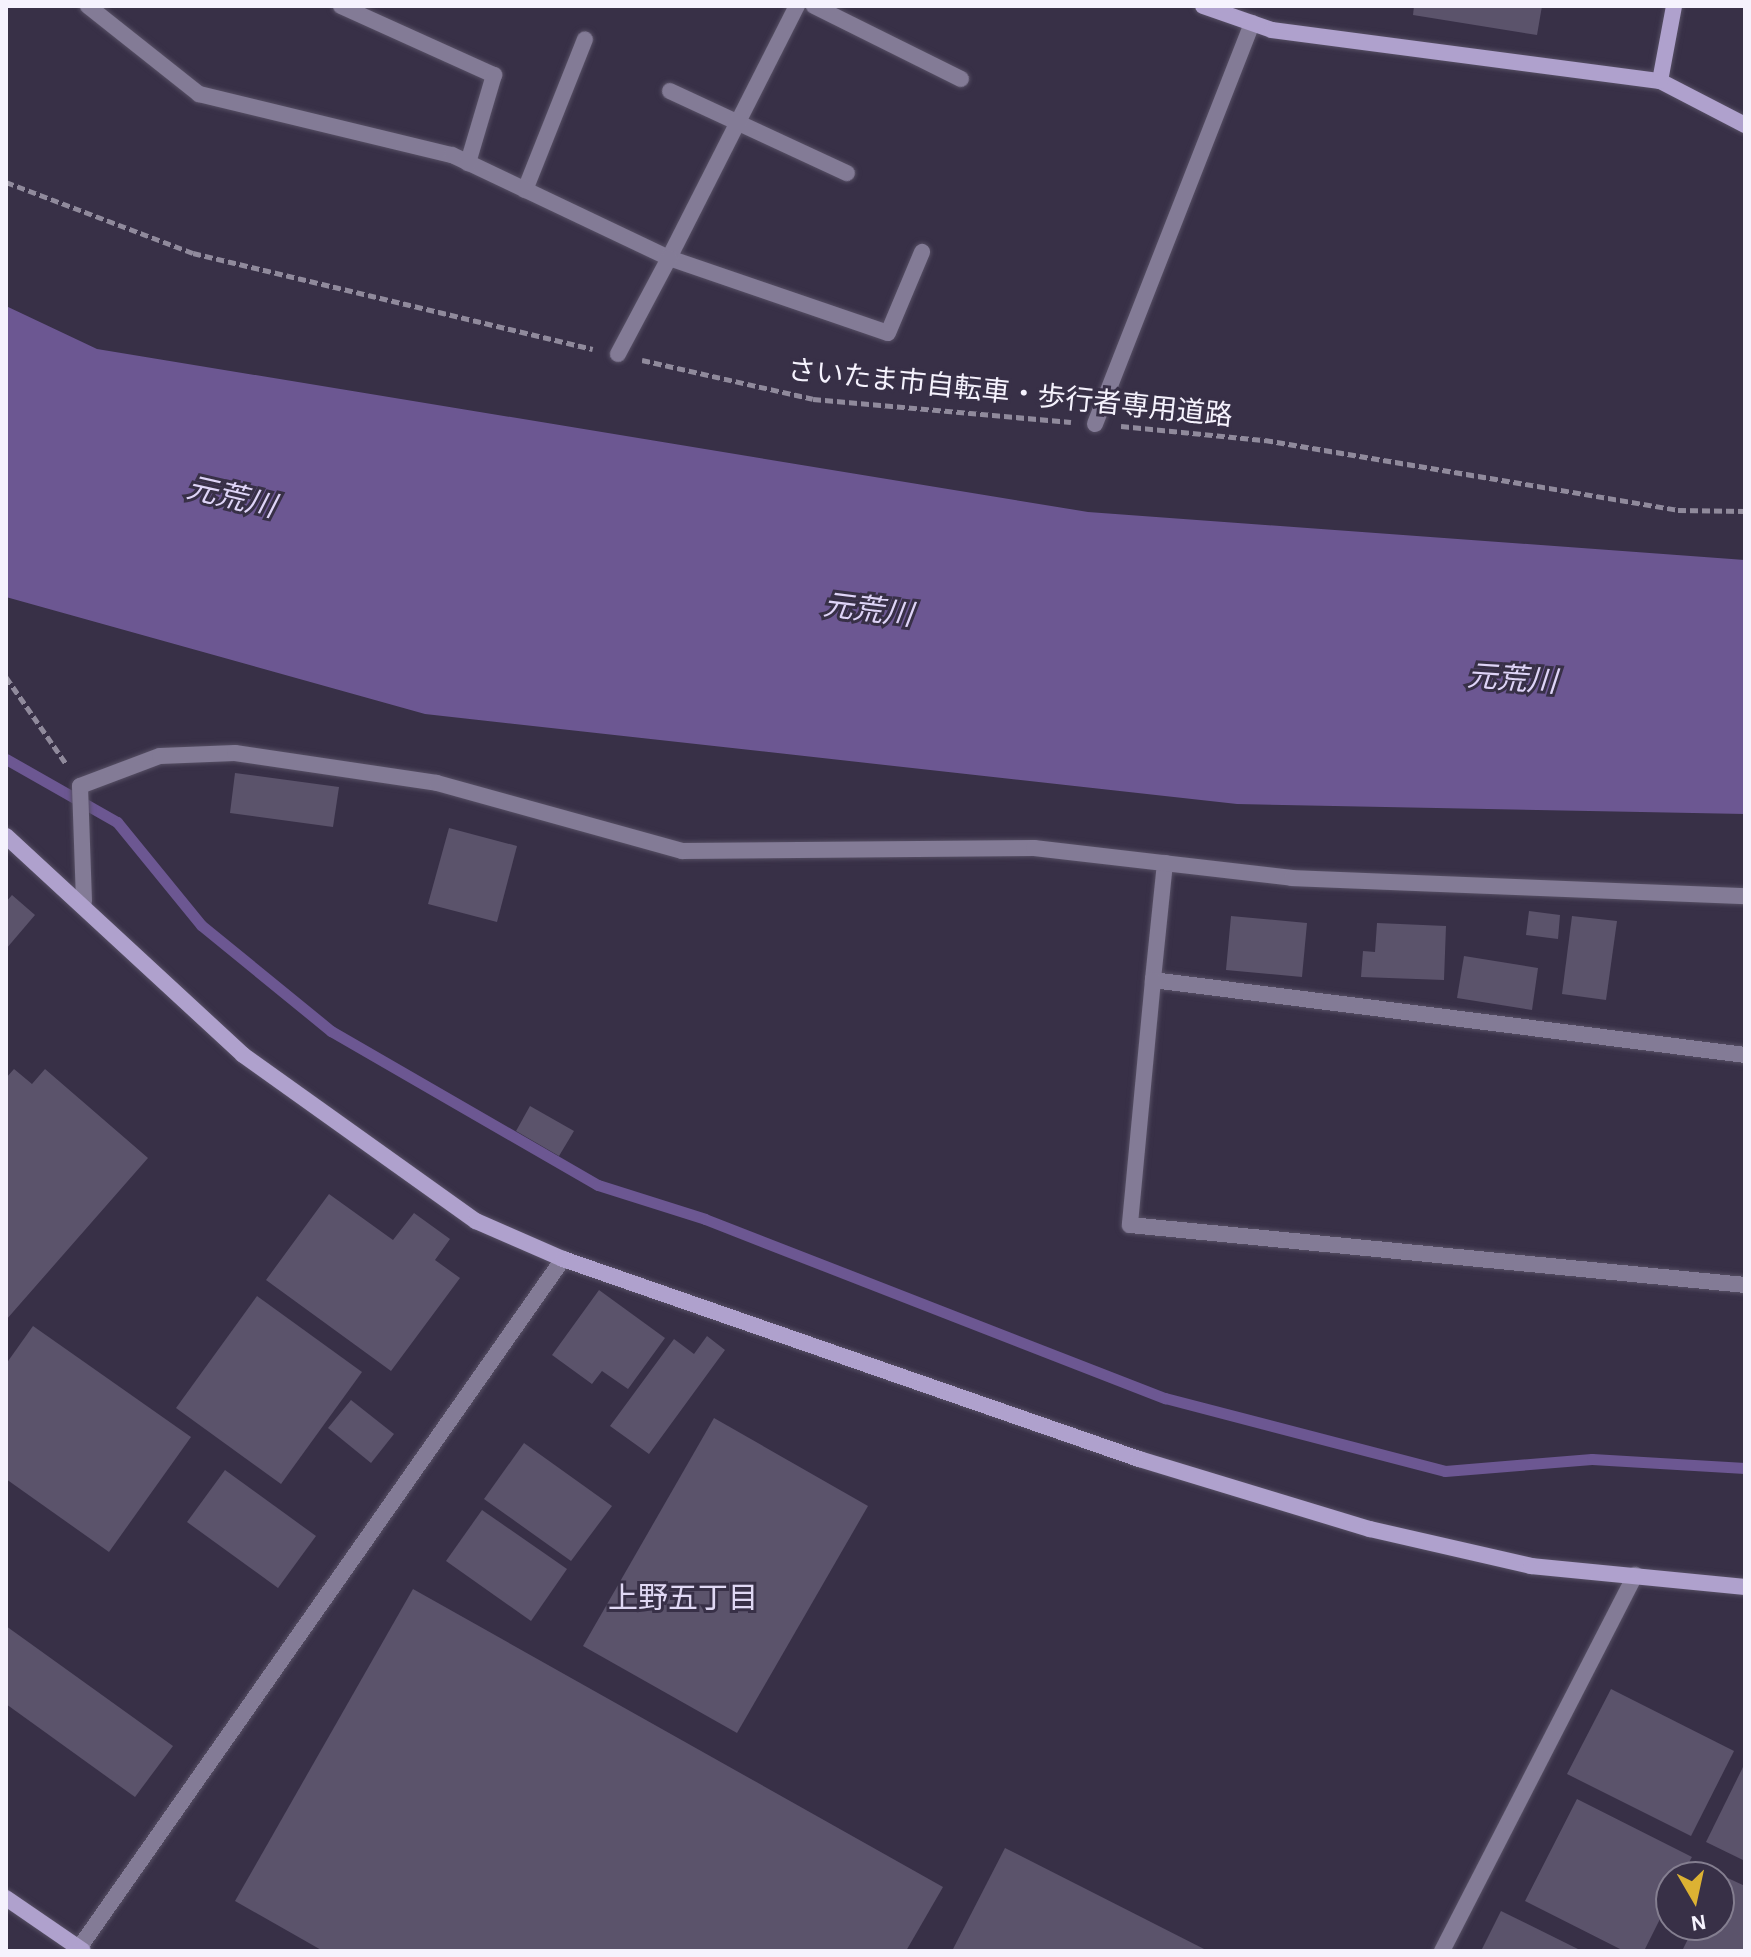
<!DOCTYPE html>
<html>
<head>
<meta charset="utf-8">
<style>
	body { margin:0 }
	#map { position:relative; width:1751px; height:1957px; overflow:hidden; background:#383047; font-family:"Alegreya Sans","Noto Sans JP",sans-serif }
	div>[style] { position:absolute }
	[style*='--x'] { left:calc(var(--x)*1px); top:calc(var(--y)*1px); width:calc(var(--w)*1px); rotate:calc(var(--a)*1deg) }
	.water>* { inset:0; background:#6c5792 }
	.stream>* { height:11px; margin:-5.5px; padding:0 5.5px; transform-origin:5.5px; border-radius:5.5px; background:#6c5792 }
	.building>* { inset:0; background:#5b536b }
	.path>* { height:5px; margin-top:-2.5px; transform-origin:0; background:repeating-linear-gradient(90deg,#908a9c 0 8px,transparent 0 12px) }
	.roads { filter:drop-shadow(0 0 2px #564f64) drop-shadow(0 0 2px #564f64) }
	.lane>* { height:16px; margin:-8px; padding:0 8px; transform-origin:8px; border-radius:8px; background:#837b96 }
	.street>* { height:16px; margin:-8px; padding:0 8px; transform-origin:8px; border-radius:8px; background:#837b96 }
	.secondary>* { height:16px; margin:-8px; padding:0 8px; transform-origin:8px; border-radius:8px; background:#afa1cd }
	span { translate:-50% -50%; white-space:nowrap; text-align:center; line-height:1.15; -webkit-text-stroke:6px #383047; paint-order:stroke }
	.street-label { font-size:28px; color:#f5f2fd }
	.water-label { font-size:30px; color:#ded4f7; font-style:italic }
	.neighbourhood-label { font-size:30px; color:#e0d8f4 }
	.frame { position:absolute; inset:0; border:8px solid #f5f2fd; pointer-events:none }
	.north { position:absolute; left:1655px; top:1861px; width:80px; height:80px; box-sizing:border-box; background:#383047; border:2px solid #847e90; border-radius:50%; rotate:171deg; font-size:22px; font-weight:700; line-height:32px; text-align:center; color:#f5f2fd }
	.north::after { content:''; display:block; margin:auto; width:28px; height:36px; background:#dcb233; clip-path:polygon(50% 0,100% 100%,50% 72%,0 100%) }
</style>
</head>
<body>
<div id="map">
	<div class="water">
		<i style="clip-path:polygon(6px 306px,97px 349px,1088px 512px,1745px 560px,1745px 814px,1237px 804px,425px 714px,6px 597px)"></i>
	</div>
	<div class="stream">
		<i style="--x:6;--y:759;--w:128;--a:29.6"></i>
		<i style="--x:117;--y:822;--w:133;--a:50.8"></i>
		<i style="--x:201;--y:925;--w:168;--a:39.2"></i>
		<i style="--x:331;--y:1031;--w:308;--a:30"></i>
		<i style="--x:598;--y:1185;--w:112;--a:17.6"></i>
		<i style="--x:705;--y:1219;--w:494;--a:21.3"></i>
		<i style="--x:1165;--y:1398;--w:289;--a:14.6"></i>
		<i style="--x:1445;--y:1471;--w:147;--a:-4.7"></i>
		<i style="--x:1592;--y:1459;--w:153;--a:3.4"></i>
	</div>
	<div class="building">
		<i style="clip-path:polygon(1414px 6px,1542px 6px,1537px 35px,1413px 15px)"></i>
		<i style="clip-path:polygon(235px 773px,339px 787px,333px 827px,230px 813px)"></i>
		<i style="clip-path:polygon(449px 828px,517px 846px,497px 922px,428px 904px)"></i>
		<i style="clip-path:polygon(12px 895px,35px 915px,6px 949px,6px 902px)"></i>
		<i style="clip-path:polygon(1529px 911px,1560px 915px,1558px 939px,1526px 935px)"></i>
		<i style="clip-path:polygon(1231px 916px,1307px 923px,1302px 977px,1226px 970px)"></i>
		<i style="clip-path:polygon(1572px 916px,1617px 921px,1606px 1000px,1562px 994px)"></i>
		<i style="clip-path:polygon(1377px 923px,1446px 926px,1444px 980px,1361px 977px,1363px 951px,1375px 952px)"></i>
		<i style="clip-path:polygon(1464px 956px,1538px 968px,1532px 1010px,1457px 998px)"></i>
		<i style="clip-path:polygon(14px 1069px,32px 1084px,45px 1069px,148px 1158px,6px 1320px,6px 1078px)"></i>
		<i style="clip-path:polygon(530px 1106px,574px 1131px,559px 1156px,516px 1131px)"></i>
		<i style="clip-path:polygon(329px 1194px,393px 1240px,414px 1213px,450px 1239px,435px 1260px,460px 1278px,391px 1371px,266px 1280px)"></i>
		<i style="clip-path:polygon(599px 1290px,665px 1338px,628px 1389px,602px 1371px,592px 1384px,552px 1355px)"></i>
		<i style="clip-path:polygon(257px 1296px,362px 1372px,281px 1484px,176px 1408px)"></i>
		<i style="clip-path:polygon(33px 1326px,191px 1437px,109px 1552px,6px 1479px,6px 1364px)"></i>
		<i style="clip-path:polygon(707px 1336px,725px 1350px,649px 1454px,610px 1426px,674px 1339px,694px 1354px)"></i>
		<i style="clip-path:polygon(351px 1400px,394px 1434px,371px 1463px,328px 1428px)"></i>
		<i style="clip-path:polygon(714px 1418px,868px 1506px,737px 1733px,583px 1646px)"></i>
		<i style="clip-path:polygon(524px 1443px,612px 1506px,571px 1561px,484px 1499px)"></i>
		<i style="clip-path:polygon(225px 1470px,316px 1536px,278px 1588px,187px 1522px)"></i>
		<i style="clip-path:polygon(482px 1510px,567px 1569px,531px 1621px,446px 1561px)"></i>
		<i style="clip-path:polygon(413px 1589px,943px 1887px,906px 1951px,323px 1951px,235px 1901px)"></i>
		<i style="clip-path:polygon(6px 1626px,173px 1746px,135px 1797px,6px 1704px)"></i>
		<i style="clip-path:polygon(1611px 1689px,1734px 1751px,1691px 1836px,1567px 1774px)"></i>
		<i style="clip-path:polygon(1745px 1763px,1745px 1861px,1706px 1842px)"></i>
		<i style="clip-path:polygon(1577px 1799px,1692px 1857px,1681px 1877px,1671px 1877px,1671px 1897px,1644px 1951px,1624px 1951px,1525px 1901px)"></i>
		<i style="clip-path:polygon(1005px 1848px,1208px 1951px,952px 1951px)"></i>
		<i style="clip-path:polygon(1719px 1874px,1745px 1886px,1745px 1951px,1682px 1951px,1695px 1925px,1719px 1925px)"></i>
		<i style="clip-path:polygon(1501px 1911px,1582px 1951px,1481px 1951px)"></i>
	</div>
	<div class="path">
		<i style="--x:6;--y:182;--w:200;--a:20.8"></i>
		<i style="--x:193;--y:253;--w:411;--a:13.5"></i>
		<i style="--x:642;--y:360;--w:175;--a:12.8"></i>
		<i style="--x:813;--y:399;--w:259;--a:5.1"></i>
		<i style="--x:1121;--y:426;--w:145;--a:5.6"></i>
		<i style="--x:1265;--y:440;--w:419;--a:9.6"></i>
		<i style="--x:1678;--y:510;--w:67;--a:0.9"></i>
		<i style="--x:6;--y:677;--w:107;--a:55.3"></i>
	</div>
	<div class="roads">
		<div class="lane">
			<i style="--x:814;--y:6;--w:164;--a:26.4"></i>
			<i style="--x:670;--y:91;--w:195;--a:24.9"></i>
			<i style="--x:525;--y:190;--w:162;--a:-68.3"></i>
			<i style="--x:669;--y:258;--w:231;--a:18.9"></i>
			<i style="--x:888;--y:333;--w:88;--a:-67.2"></i>
		</div>
		<div class="street">
			<i style="--x:88;--y:6;--w:142;--a:38.4"></i>
			<i style="--x:199;--y:94;--w:260;--a:13.6"></i>
			<i style="--x:452;--y:155;--w:240;--a:25.4"></i>
			<i style="--x:669;--y:258;--w:283;--a:-63.1"></i>
			<i style="--x:341;--y:6;--w:168;--a:24.3"></i>
			<i style="--x:494;--y:75;--w:92;--a:106.5"></i>
			<i style="--x:618;--y:354;--w:109;--a:-62"></i>
			<i style="--x:1095;--y:424;--w:431;--a:-68.6"></i>
			<i style="--x:1165;--y:863;--w:118;--a:95.9"></i>
			<i style="--x:1153;--y:980;--w:597;--a:7.22"></i>
			<i style="--x:84;--y:901;--w:115;--a:-92"></i>
			<i style="--x:80;--y:786;--w:85;--a:-20.6"></i>
			<i style="--x:160;--y:756;--w:75;--a:-2.3"></i>
			<i style="--x:235;--y:753;--w:204;--a:8.4"></i>
			<i style="--x:437;--y:783;--w:254;--a:15.5"></i>
			<i style="--x:682;--y:851;--w:352;--a:-0.5"></i>
			<i style="--x:1034;--y:848;--w:260;--a:6.6"></i>
			<i style="--x:1292;--y:878;--w:453;--a:2.3"></i>
			<i style="--x:1153;--y:980;--w:246;--a:95.4"></i>
			<i style="--x:1130;--y:1225;--w:618;--a:5.57"></i>
			<i style="--x:77;--y:1951;--w:846;--a:-54.92"></i>
			<i style="--x:1442;--y:1951;--w:423;--a:-62.8"></i>
		</div>
		<div class="secondary">
			<i style="--x:1203;--y:6;--w:73;--a:19.2"></i>
			<i style="--x:1272;--y:30;--w:391;--a:7.5"></i>
			<i style="--x:1660;--y:81;--w:96;--a:27.4"></i>
			<i style="--x:1660;--y:81;--w:76;--a:-79.4"></i>
			<i style="--x:6;--y:836;--w:323;--a:42.7"></i>
			<i style="--x:243;--y:1055;--w:286;--a:35.5"></i>
			<i style="--x:476;--y:1221;--w:95;--a:23.6"></i>
			<i style="--x:563;--y:1259;--w:610;--a:19.15"></i>
			<i style="--x:1139;--y:1459;--w:241;--a:16.9"></i>
			<i style="--x:1370;--y:1529;--w:165;--a:12.9"></i>
			<i style="--x:1531;--y:1566;--w:215;--a:5.6"></i>
			<i style="--x:6;--y:1898;--w:93;--a:34.5"></i>
		</div>
	</div>
	<div class="street-label">
		<span style="left:1010px;top:394px;rotate:6deg">さいたま市自転車・歩行者専用道路</span>
	</div>
	<div class="water-label">
		<span style="left:231px;top:498px;rotate:13deg">元荒川</span>
		<span style="left:868px;top:611px;rotate:7deg">元荒川</span>
		<span style="left:1512px;top:680px;rotate:4deg">元荒川</span>
	</div>
	<div class="neighbourhood-label">
		<span style="left:683px;top:1599px">上野五丁目</span>
	</div>
	<div class="frame"></div>
	<div class="north">N</div>
</div>
</body>
</html>
